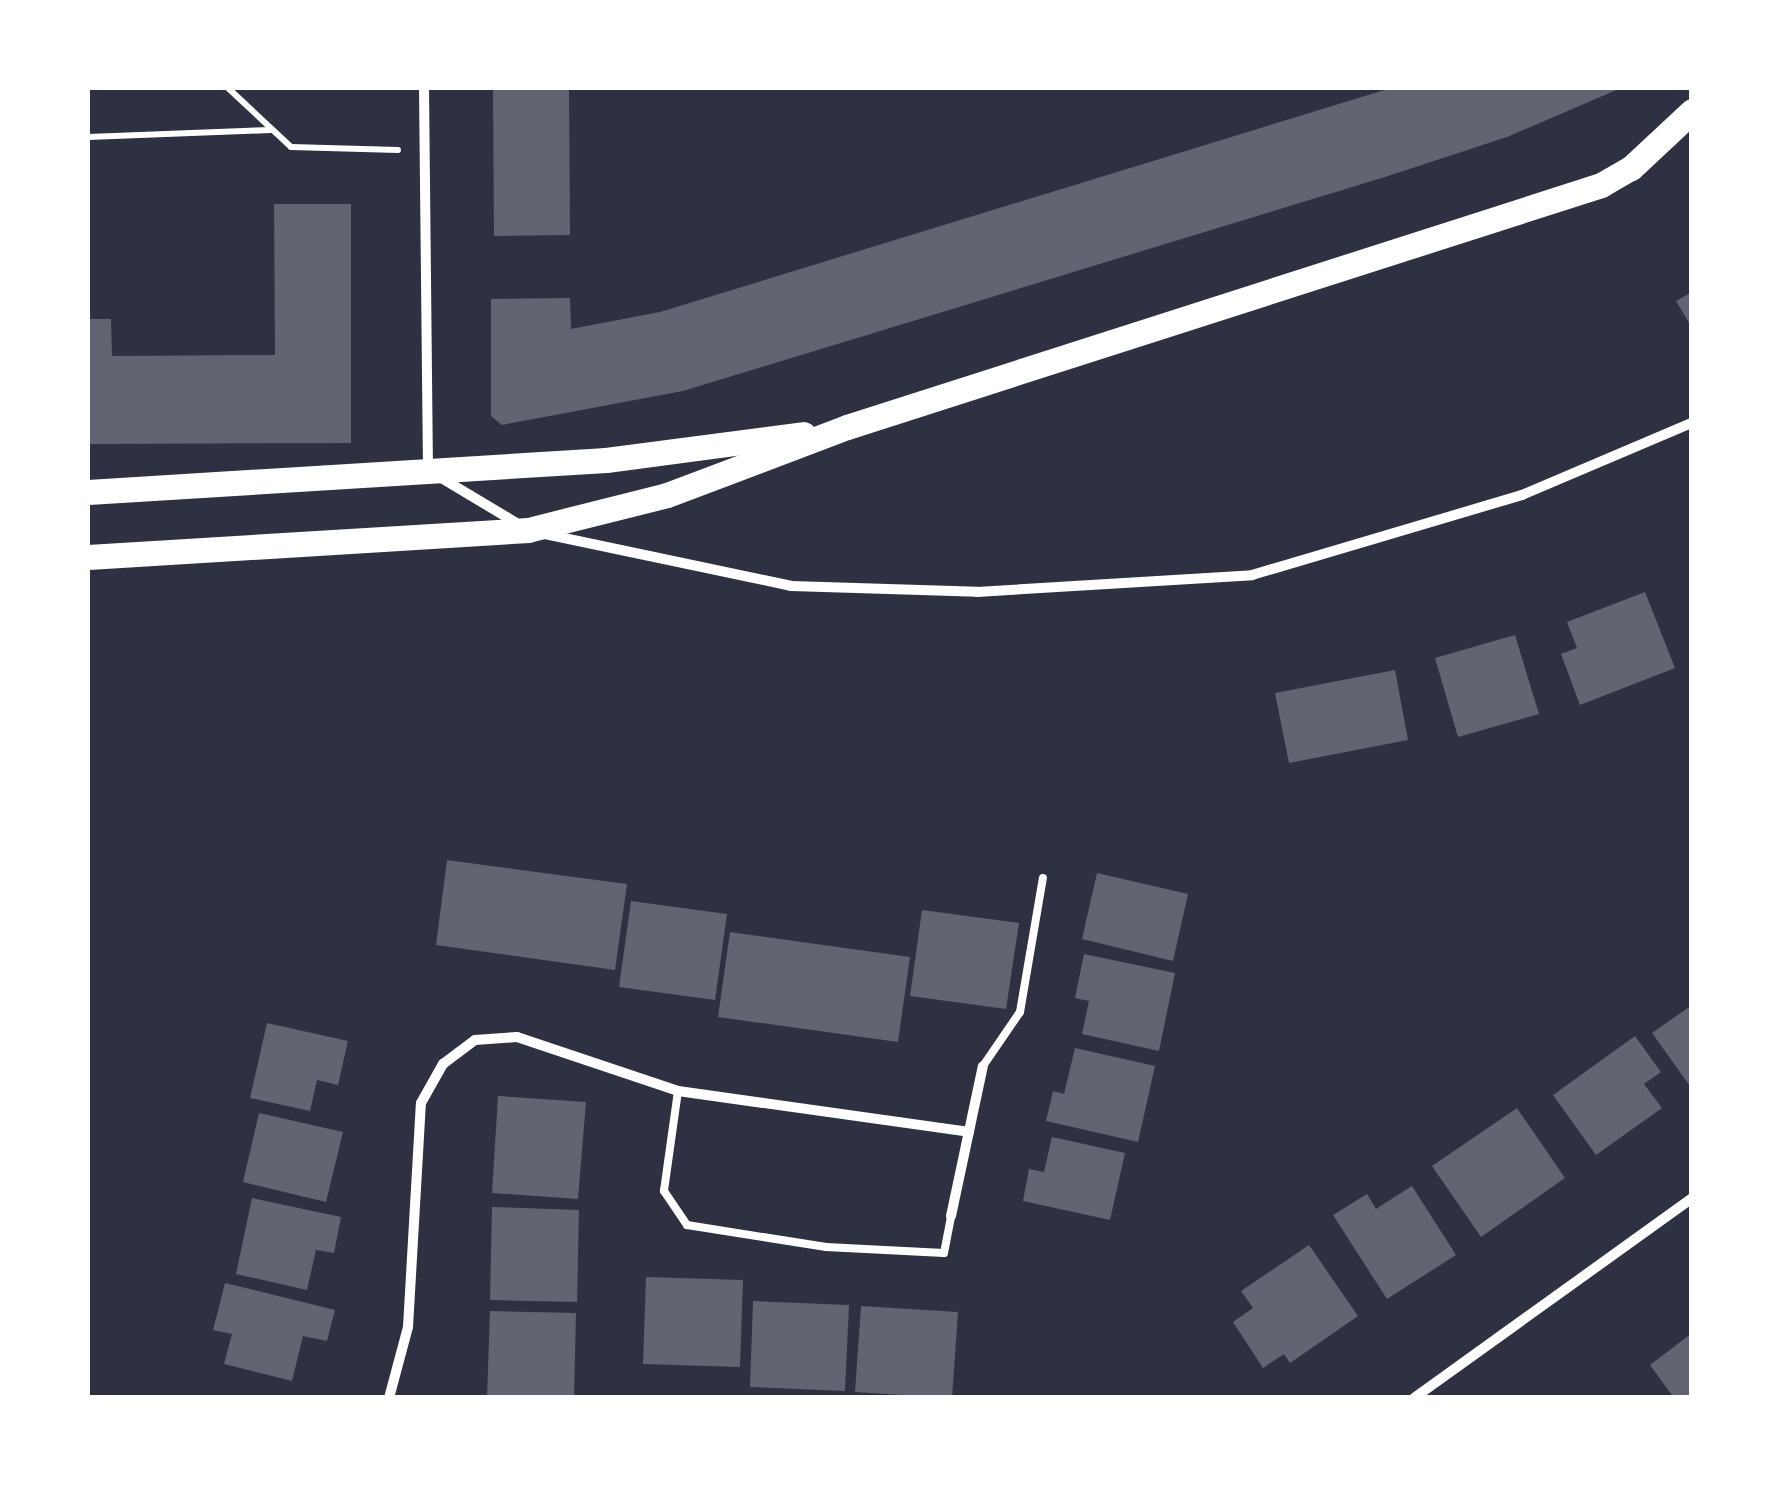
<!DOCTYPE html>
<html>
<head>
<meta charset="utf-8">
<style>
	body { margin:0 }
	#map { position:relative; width:1779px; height:1485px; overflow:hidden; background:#2d3142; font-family:Figtree,sans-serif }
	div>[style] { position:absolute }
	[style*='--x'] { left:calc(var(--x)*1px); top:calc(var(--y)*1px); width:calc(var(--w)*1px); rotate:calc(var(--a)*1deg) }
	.building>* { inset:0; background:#626471 }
	.path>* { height:6px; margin:-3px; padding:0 3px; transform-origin:3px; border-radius:3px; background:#fff }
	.service>* { height:8px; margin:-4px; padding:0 4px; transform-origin:4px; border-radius:4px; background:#fff }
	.minor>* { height:10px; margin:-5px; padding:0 5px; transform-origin:5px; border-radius:5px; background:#fff }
	.primary>* { height:25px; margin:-12.5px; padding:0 12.5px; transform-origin:12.5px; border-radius:12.5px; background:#fff }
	span { translate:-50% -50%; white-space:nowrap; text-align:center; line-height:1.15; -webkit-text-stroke:8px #fff; paint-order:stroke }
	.frame { position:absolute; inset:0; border:90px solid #fff; pointer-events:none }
</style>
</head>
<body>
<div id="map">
	<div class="building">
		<i style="clip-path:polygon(493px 88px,569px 88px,570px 235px,494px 236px)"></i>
		<i style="clip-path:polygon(1391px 88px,1621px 88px,1507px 137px,1385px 177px,683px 391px,502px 425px,491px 416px,491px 299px,570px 298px,571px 329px,660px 312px)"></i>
		<i style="clip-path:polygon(274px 204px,351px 204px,351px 443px,88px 444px,88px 319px,111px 319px,112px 356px,275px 355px)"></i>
		<i style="clip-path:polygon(1692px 292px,1692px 328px,1676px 301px)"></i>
		<i style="clip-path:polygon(1645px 592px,1675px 668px,1580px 705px,1561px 654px,1577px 648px,1567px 622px)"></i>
		<i style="clip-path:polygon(1515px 635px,1539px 714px,1458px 737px,1435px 658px)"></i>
		<i style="clip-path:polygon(1395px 670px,1408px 740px,1289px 763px,1275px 693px)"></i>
		<i style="clip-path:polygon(447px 860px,627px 884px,615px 970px,436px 945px)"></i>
		<i style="clip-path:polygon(1097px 873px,1188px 894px,1173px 961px,1082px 939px)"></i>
		<i style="clip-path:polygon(631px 901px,727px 914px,715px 1000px,619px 987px)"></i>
		<i style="clip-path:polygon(922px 910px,1019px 923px,1006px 1009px,910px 996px)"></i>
		<i style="clip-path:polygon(730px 932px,910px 957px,898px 1042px,718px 1017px)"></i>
		<i style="clip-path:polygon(1084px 954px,1175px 973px,1159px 1051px,1082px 1034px,1089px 1001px,1075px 998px)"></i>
		<i style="clip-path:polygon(1692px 1005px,1692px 1089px,1652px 1033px)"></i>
		<i style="clip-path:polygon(267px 1023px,348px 1041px,338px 1085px,317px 1080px,310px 1111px,250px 1098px)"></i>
		<i style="clip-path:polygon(1635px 1036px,1661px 1072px,1644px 1084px,1662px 1108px,1596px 1155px,1553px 1095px)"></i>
		<i style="clip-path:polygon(1075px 1048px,1155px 1066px,1138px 1142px,1046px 1121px,1053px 1091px,1064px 1094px)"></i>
		<i style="clip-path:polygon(498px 1096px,586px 1102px,578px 1199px,492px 1193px)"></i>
		<i style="clip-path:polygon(1517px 1108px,1565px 1178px,1481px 1237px,1432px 1166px)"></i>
		<i style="clip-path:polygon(259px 1113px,343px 1132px,326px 1202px,243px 1182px)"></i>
		<i style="clip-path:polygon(1052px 1137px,1125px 1153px,1110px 1220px,1023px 1201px,1029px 1169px,1044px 1172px)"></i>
		<i style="clip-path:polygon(1412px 1186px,1456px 1255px,1387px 1299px,1333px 1215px,1367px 1194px,1376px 1209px)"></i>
		<i style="clip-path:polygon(252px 1198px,341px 1217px,334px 1253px,316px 1250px,307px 1290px,236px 1274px)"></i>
		<i style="clip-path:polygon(492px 1207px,579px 1210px,577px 1302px,490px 1300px)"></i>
		<i style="clip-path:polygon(1309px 1245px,1358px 1316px,1290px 1363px,1284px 1354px,1263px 1368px,1233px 1322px,1253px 1308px,1241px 1291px)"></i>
		<i style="clip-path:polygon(646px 1277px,743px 1280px,740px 1367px,643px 1364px)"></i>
		<i style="clip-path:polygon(225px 1283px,335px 1310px,327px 1341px,303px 1336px,292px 1381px,224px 1364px,232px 1334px,213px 1330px)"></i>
		<i style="clip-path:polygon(753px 1301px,849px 1305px,845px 1391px,750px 1387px)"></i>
		<i style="clip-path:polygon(861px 1306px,958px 1312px,952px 1398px,855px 1392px)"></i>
		<i style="clip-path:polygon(490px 1311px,576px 1313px,574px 1398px,487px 1398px)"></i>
		<i style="clip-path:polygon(1692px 1333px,1692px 1398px,1674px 1398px,1650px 1365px)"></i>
	</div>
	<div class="path">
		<i style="--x:228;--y:88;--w:86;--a:43.1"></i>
		<i style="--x:291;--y:147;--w:107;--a:1.6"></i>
		<i style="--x:88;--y:137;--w:183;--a:-2.2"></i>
	</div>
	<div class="service">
		<i style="--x:983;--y:1066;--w:65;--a:-55.6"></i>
		<i style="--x:1020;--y:1012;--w:136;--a:-80.3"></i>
		<i style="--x:678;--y:1091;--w:101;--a:98"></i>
		<i style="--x:664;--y:1191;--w:41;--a:55.9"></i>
		<i style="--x:687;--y:1225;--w:141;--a:9"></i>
		<i style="--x:826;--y:1247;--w:118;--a:2.9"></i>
		<i style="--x:944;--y:1253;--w:38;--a:-79"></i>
	</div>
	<div class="minor">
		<i style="--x:424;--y:88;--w:382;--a:89.4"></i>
		<i style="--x:428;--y:470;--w:107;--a:30.9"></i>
		<i style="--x:545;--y:534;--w:251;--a:11.9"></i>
		<i style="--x:791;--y:586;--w:186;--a:1.8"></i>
		<i style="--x:977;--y:592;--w:276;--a:-3.5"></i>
		<i style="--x:1252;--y:575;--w:282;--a:-16.5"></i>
		<i style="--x:1522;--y:495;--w:185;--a:-23"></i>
		<i style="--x:951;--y:1216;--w:153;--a:-78"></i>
		<i style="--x:389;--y:1398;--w:73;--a:-75"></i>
		<i style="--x:408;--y:1327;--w:224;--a:-86.7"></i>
		<i style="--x:421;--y:1103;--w:45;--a:-60.6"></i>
		<i style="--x:443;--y:1064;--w:40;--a:-37"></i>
		<i style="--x:475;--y:1040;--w:42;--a:-4.1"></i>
		<i style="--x:517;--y:1037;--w:170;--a:18.5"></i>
		<i style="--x:678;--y:1091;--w:294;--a:8"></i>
		<i style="--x:1414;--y:1398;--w:342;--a:-35.7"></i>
	</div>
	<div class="primary">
		<i style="--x:88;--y:492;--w:519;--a:-3.54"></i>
		<i style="--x:606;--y:460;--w:199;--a:-7.5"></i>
		<i style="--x:88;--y:557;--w:441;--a:-3.5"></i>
		<i style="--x:528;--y:530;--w:143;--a:-14.1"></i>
		<i style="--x:667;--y:495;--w:192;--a:-20.7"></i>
		<i style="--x:847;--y:427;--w:792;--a:-17.79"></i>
		<i style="--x:1601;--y:185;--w:34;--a:-30"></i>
		<i style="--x:1631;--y:168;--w:83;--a:-43.1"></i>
	</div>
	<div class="frame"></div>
</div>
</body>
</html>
